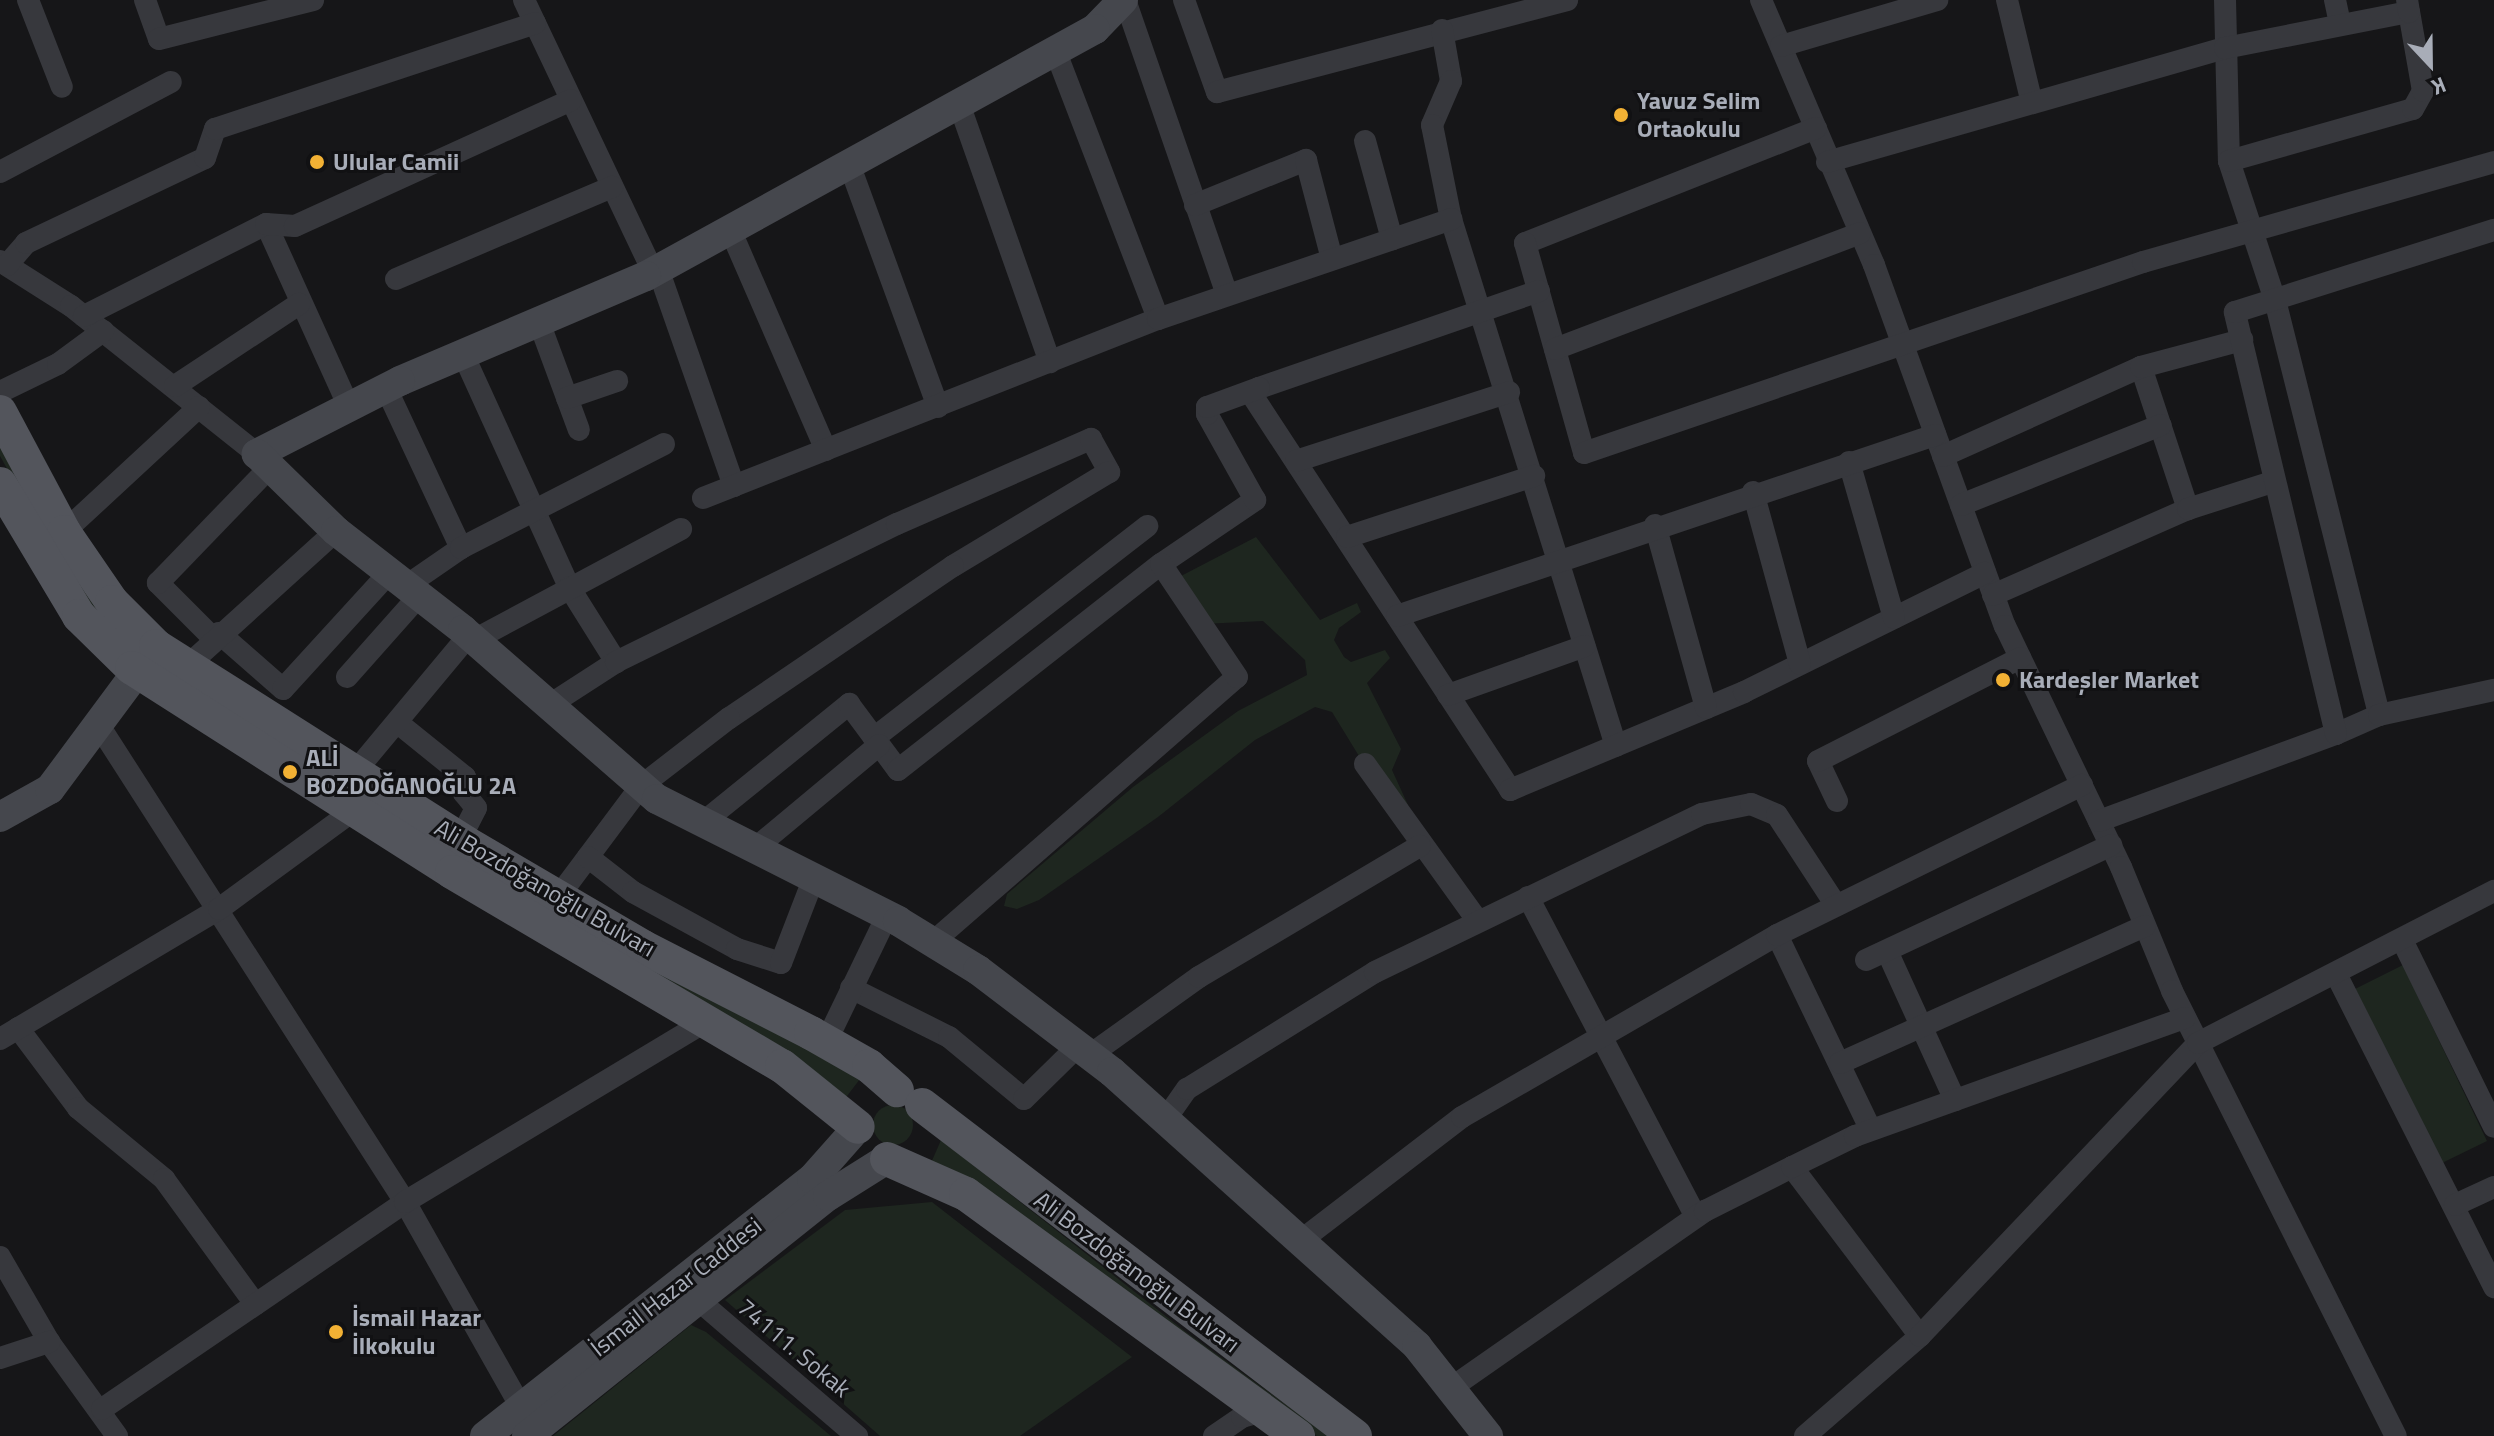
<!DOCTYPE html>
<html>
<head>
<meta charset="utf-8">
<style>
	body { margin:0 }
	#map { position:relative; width:2494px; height:1436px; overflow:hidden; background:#161618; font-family:"Titillium Web",sans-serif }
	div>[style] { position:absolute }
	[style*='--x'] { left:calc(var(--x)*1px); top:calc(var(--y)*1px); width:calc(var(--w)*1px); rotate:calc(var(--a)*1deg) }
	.green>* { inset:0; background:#1e261f }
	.round { border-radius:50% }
	.street>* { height:22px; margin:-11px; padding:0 11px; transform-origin:11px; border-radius:11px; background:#37383d }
	.secondary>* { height:30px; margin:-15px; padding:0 15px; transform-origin:15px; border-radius:15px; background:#45474d }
	.primary>* { height:34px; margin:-17px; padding:0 17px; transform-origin:17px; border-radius:17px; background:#53555c }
	.dots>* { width:22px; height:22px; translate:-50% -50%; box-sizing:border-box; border:4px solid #111113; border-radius:50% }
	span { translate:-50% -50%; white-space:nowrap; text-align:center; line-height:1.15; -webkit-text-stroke:6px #111113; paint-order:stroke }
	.poi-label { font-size:24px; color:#a8adb8; font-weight:700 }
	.left { translate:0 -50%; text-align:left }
	.street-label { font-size:24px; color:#a8adb8 }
	.north { position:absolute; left:2390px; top:24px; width:80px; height:80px; -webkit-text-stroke:6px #111113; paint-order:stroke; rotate:158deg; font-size:22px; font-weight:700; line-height:32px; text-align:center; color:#a8adb8 }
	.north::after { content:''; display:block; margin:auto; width:28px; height:36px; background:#a8adb8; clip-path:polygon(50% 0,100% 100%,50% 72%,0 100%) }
</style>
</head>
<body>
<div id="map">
	<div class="green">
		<i style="clip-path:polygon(0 441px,106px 614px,860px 1079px,844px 1100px,100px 618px,42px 532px,0 456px)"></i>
		<i style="clip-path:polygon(1256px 537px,1320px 620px,1357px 603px,1361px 612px,1339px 628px,1334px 640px,1344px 657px,1351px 662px,1385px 650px,1390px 658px,1367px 683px,1401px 749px,1392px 770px,1408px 805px,1400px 823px,1332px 712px,1315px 707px,1255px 740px,1158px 817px,1039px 900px,1017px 909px,1004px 906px,1007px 894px,1133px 787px,1238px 711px,1307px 675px,1305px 660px,1263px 621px,1203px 624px,1181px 576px)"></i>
		<i style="clip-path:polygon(2403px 965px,2487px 1141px,2442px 1163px,2355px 989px)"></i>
		<i class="round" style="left:873px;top:1105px;width:40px;height:40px"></i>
		<i style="clip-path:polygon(941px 1140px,1186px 1332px,1329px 1436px,1317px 1436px,931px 1163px)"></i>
		<i style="clip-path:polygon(932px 1202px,1132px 1357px,1020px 1436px,880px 1436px,725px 1300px,845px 1210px)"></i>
		<i style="clip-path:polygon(691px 1325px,706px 1332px,831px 1436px,553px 1436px)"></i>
	</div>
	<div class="street">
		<i style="--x:28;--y:0;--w:93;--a:68.7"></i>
		<i style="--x:145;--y:0;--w:41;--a:70.3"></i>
		<i style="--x:159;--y:39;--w:159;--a:-14.2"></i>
		<i style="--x:524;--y:0;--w:301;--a:64.6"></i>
		<i style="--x:1125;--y:0;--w:312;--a:70.9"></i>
		<i style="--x:1184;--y:0;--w:98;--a:70.3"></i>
		<i style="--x:1217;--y:92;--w:362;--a:-14.7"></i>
		<i style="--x:1761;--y:0;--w:288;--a:66.9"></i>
		<i style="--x:1874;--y:265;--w:384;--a:70.1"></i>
		<i style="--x:2005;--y:626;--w:267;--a:64.3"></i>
		<i style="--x:2121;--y:867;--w:134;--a:67.6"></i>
		<i style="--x:2172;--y:991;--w:498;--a:63.3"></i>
		<i style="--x:2007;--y:0;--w:106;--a:76.4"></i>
		<i style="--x:2225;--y:0;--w:161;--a:88.6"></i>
		<i style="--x:2229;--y:161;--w:146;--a:71.7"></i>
		<i style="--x:2275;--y:300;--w:428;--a:75.9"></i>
		<i style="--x:2335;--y:0;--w:24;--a:78"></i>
		<i style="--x:1442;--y:30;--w:52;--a:80"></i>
		<i style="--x:1451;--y:81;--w:48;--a:113.4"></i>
		<i style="--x:1432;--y:125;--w:96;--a:78.6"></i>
		<i style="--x:1451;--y:219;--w:552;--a:72.62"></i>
		<i style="--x:1781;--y:46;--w:163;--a:-16.4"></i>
		<i style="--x:1055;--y:50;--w:288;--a:69"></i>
		<i style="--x:958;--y:101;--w:277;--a:70.6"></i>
		<i style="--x:1816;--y:128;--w:313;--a:158.4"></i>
		<i style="--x:1525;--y:243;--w:218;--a:74.3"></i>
		<i style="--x:1584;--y:453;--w:591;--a:-18.86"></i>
		<i style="--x:2143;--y:262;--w:365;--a:-15.9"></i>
		<i style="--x:1365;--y:141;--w:102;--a:74.6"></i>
		<i style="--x:848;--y:161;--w:262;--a:69.9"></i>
		<i style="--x:2229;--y:161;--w:191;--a:-15.8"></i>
		<i style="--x:2413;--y:109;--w:21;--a:-61"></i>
		<i style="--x:2423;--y:91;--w:80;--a:-100"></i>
		<i style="--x:1827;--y:162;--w:414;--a:-16"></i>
		<i style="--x:2225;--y:48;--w:187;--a:-11.1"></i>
		<i style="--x:2409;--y:12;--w:12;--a:-99"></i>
		<i style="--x:0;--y:172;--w:193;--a:-27.8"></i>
		<i style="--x:1195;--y:205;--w:120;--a:-22.1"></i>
		<i style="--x:1306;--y:160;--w:102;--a:75.3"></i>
		<i style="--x:266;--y:224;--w:201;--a:65.6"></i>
		<i style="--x:729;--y:227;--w:243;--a:66.5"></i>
		<i style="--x:0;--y:261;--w:84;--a:32.4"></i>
		<i style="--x:71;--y:306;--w:238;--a:38.5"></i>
		<i style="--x:7;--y:265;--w:29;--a:-49"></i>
		<i style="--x:26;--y:243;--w:198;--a:-25.4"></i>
		<i style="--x:205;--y:158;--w:31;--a:-71"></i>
		<i style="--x:215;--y:129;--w:337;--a:-18.3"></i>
		<i style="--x:658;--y:269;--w:230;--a:70.7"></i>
		<i style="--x:396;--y:279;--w:235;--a:-23.1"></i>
		<i style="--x:1539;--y:291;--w:296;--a:160.9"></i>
		<i style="--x:1259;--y:388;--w:10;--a:135"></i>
		<i style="--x:1252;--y:395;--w:472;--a:56.8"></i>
		<i style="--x:1510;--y:790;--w:254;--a:-22.7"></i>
		<i style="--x:1744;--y:692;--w:269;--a:-26.3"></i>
		<i style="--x:84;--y:316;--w:204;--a:-26.8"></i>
		<i style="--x:266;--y:224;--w:29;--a:4"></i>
		<i style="--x:295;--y:226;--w:303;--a:-24.5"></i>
		<i style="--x:539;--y:322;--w:115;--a:69.7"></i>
		<i style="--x:1555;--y:349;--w:326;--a:-20.8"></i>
		<i style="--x:463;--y:354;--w:256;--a:65.5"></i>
		<i style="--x:569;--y:587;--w:89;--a:57.9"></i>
		<i style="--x:2141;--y:367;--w:150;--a:71.7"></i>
		<i style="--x:175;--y:386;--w:149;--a:-33.5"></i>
		<i style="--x:386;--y:388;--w:177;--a:64.9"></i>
		<i style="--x:0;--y:392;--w:64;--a:-25.8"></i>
		<i style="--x:58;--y:364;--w:56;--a:-36.3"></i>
		<i style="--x:567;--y:398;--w:53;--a:-18.8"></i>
		<i style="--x:1943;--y:456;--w:217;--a:-24.2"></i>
		<i style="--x:2141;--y:367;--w:105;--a:-15"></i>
		<i style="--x:1296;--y:461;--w:224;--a:-17.9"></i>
		<i style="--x:1849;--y:462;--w:162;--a:73.9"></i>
		<i style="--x:1753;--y:492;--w:178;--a:74.7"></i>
		<i style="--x:703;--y:498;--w:489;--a:-21.5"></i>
		<i style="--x:1158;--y:319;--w:310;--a:-18.8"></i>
		<i style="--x:1961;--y:505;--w:215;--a:-21.8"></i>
		<i style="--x:1655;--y:525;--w:190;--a:74.4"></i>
		<i style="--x:64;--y:532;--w:184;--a:-42.8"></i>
		<i style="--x:1347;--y:537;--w:197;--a:-18.1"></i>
		<i style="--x:406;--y:586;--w:67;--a:-34.6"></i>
		<i style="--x:461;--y:548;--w:228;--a:-27.1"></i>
		<i style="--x:1993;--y:595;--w:213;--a:-23.8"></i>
		<i style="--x:2188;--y:509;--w:91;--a:-17.8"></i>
		<i style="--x:1397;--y:616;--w:568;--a:-18.59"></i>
		<i style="--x:219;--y:633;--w:85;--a:41.2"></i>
		<i style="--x:283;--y:689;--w:157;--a:-47.6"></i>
		<i style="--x:213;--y:638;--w:78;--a:-135"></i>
		<i style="--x:158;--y:583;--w:161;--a:-46"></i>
		<i style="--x:474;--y:640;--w:235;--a:-28.2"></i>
		<i style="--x:186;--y:667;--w:202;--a:-42.2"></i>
		<i style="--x:347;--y:677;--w:108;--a:-48.4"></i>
		<i style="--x:1448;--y:695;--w:145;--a:-19.7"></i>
		<i style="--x:548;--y:706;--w:81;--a:-32.9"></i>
		<i style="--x:616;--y:662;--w:313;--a:-26.2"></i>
		<i style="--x:897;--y:524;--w:212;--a:-23.7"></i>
		<i style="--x:1091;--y:439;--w:38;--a:61"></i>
		<i style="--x:1109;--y:472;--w:182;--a:148.9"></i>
		<i style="--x:953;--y:566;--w:271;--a:145.8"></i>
		<i style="--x:729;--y:718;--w:111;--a:142.3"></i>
		<i style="--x:641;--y:786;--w:139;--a:126.8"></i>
		<i style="--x:398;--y:723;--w:86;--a:38.9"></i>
		<i style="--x:465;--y:777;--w:16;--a:94"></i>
		<i style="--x:464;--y:793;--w:19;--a:51"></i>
		<i style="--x:476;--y:808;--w:18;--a:117"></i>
		<i style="--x:98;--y:724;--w:568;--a:57.29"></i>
		<i style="--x:405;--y:1202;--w:238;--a:60.5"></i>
		<i style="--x:2336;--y:734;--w:47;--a:-23.8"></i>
		<i style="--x:2379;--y:715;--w:118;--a:-12.3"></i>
		<i style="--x:874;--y:738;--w:346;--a:-37.8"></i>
		<i style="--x:1365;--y:764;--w:193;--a:54.3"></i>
		<i style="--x:354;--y:773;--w:180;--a:-50.2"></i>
		<i style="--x:1837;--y:801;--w:44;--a:-115.4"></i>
		<i style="--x:1818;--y:761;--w:227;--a:-27"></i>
		<i style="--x:2099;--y:821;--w:252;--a:-20.2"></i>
		<i style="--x:2336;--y:734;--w:434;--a:-103.5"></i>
		<i style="--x:2235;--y:312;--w:272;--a:-17.6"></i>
		<i style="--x:701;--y:824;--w:191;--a:-39"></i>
		<i style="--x:849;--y:704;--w:82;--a:53.4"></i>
		<i style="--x:898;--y:770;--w:334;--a:-38.1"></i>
		<i style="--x:1161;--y:564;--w:114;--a:-34.2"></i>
		<i style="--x:1255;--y:500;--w:98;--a:-119.2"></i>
		<i style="--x:1207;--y:414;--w:7;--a:-90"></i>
		<i style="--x:1207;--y:407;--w:55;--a:-20.1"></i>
		<i style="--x:753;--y:850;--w:164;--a:-39.8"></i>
		<i style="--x:588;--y:857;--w:57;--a:37.9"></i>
		<i style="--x:633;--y:892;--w:119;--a:28.7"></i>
		<i style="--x:737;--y:949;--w:46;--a:17.7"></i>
		<i style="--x:781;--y:963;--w:89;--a:-68.9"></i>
		<i style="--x:1528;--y:897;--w:361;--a:62.3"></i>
		<i style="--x:1777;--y:935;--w:216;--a:64.3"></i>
		<i style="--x:2402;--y:940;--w:208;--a:63.8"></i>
		<i style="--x:933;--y:942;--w:403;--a:-41.1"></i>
		<i style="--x:1237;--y:677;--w:136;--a:-123.9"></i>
		<i style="--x:1887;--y:951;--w:164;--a:65.5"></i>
		<i style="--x:1866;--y:960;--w:271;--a:-25.1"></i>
		<i style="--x:2336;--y:974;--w:351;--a:63.2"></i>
		<i style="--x:851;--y:988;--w:110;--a:26.6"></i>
		<i style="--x:949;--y:1037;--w:97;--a:39.6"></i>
		<i style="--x:1024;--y:1099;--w:76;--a:-44.5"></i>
		<i style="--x:18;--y:1028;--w:100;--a:53.1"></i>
		<i style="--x:78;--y:1108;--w:112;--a:39.5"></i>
		<i style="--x:164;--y:1179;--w:155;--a:53.9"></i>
		<i style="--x:0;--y:1039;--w:255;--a:-30.7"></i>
		<i style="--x:219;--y:909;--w:166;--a:-36.2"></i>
		<i style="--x:826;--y:1042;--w:140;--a:-64.2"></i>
		<i style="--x:1090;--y:1055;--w:134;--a:-35.6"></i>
		<i style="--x:1199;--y:977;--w:257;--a:-30.7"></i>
		<i style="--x:1840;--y:1063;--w:334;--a:-24.2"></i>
		<i style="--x:1165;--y:1120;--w:38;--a:-55"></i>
		<i style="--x:1187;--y:1089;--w:221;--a:-31.9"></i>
		<i style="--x:1375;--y:972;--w:363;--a:-25.8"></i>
		<i style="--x:1702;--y:814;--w:50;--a:-11.5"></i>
		<i style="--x:1751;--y:804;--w:28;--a:23"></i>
		<i style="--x:1777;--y:815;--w:108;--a:56.8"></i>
		<i style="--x:1792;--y:1167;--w:212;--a:52.9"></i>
		<i style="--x:2455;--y:1205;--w:43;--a:-24.8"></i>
		<i style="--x:1299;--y:1242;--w:205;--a:-37.5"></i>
		<i style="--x:1462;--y:1117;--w:364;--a:-30"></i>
		<i style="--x:1777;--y:935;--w:340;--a:-26.2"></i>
		<i style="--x:0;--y:1257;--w:98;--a:60"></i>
		<i style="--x:49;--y:1342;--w:116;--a:54.1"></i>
		<i style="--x:697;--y:1299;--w:211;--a:40.6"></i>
		<i style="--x:0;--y:1358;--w:52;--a:-18.1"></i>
		<i style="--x:1451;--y:1388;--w:310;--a:-34.9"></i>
		<i style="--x:1705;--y:1211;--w:97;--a:-26.8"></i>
		<i style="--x:1792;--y:1167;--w:70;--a:-26.2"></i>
		<i style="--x:1855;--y:1136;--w:350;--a:-19.7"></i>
		<i style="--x:102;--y:1409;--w:367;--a:-34.3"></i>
		<i style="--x:405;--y:1202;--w:350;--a:-31"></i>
		<i style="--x:1214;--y:1436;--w:34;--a:-34"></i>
		<i style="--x:1242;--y:1417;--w:22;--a:-16"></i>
		<i style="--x:1805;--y:1436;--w:152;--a:-41"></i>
		<i style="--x:1920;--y:1336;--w:404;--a:-46.5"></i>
		<i style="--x:2198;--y:1043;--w:333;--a:-27.2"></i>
	</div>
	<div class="secondary">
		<i style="--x:1123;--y:0;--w:40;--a:134"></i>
		<i style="--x:1095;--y:29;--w:512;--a:151.18"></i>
		<i style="--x:646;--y:276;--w:267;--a:156.9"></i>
		<i style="--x:400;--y:381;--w:161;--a:153"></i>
		<i style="--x:257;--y:454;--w:110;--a:44.3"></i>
		<i style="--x:336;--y:531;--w:161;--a:37.9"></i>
		<i style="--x:463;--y:630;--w:257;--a:41.1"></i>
		<i style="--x:657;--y:799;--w:270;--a:26.8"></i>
		<i style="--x:898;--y:921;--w:94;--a:31.5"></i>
		<i style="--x:978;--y:970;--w:168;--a:37.3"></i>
		<i style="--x:1112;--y:1072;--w:410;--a:41.9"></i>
		<i style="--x:1417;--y:1346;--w:115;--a:51.7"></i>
		<i style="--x:0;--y:817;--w:57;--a:-29.2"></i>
		<i style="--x:50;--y:789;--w:146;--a:-53.4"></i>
		<i style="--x:485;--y:1436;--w:416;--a:-38.2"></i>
		<i style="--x:812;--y:1179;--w:69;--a:-48.5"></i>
		<i style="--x:527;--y:1436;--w:385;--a:-38.6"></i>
		<i style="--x:828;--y:1196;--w:70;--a:-32.1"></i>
	</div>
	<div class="primary">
		<i style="--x:0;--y:412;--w:136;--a:61.9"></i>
		<i style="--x:64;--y:532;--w:85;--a:55.6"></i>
		<i style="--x:112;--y:602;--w:62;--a:45"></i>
		<i style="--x:156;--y:646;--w:367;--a:32.4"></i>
		<i style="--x:466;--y:843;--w:205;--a:30.4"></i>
		<i style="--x:643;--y:947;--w:189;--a:27.1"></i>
		<i style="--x:811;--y:1033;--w:67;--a:29.6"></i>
		<i style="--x:869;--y:1066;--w:37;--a:41"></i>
		<i style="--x:0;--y:484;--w:154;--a:59.1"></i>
		<i style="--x:79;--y:616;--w:74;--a:44.5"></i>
		<i style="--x:132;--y:668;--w:379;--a:32.5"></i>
		<i style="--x:452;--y:872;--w:383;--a:30.5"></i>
		<i style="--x:782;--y:1066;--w:97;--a:38.8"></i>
		<i style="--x:922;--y:1105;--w:545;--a:37.4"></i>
		<i style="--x:887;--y:1159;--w:86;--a:23.9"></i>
		<i style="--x:966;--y:1194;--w:411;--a:36.1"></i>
	</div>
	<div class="dots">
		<i style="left:1621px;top:115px;background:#f2b134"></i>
		<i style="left:317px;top:162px;background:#f2b134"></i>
		<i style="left:2003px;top:680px;background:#f2b134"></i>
		<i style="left:290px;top:772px;background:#f2b134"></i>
		<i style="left:336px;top:1332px;background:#f2b134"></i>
	</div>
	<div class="poi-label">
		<span class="left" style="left:1637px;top:115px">Yavuz Selim<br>Ortaokulu</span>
		<span class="left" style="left:333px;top:162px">Ulular Camii</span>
		<span class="left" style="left:2019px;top:680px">Kardeşler Market</span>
		<span class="left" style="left:306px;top:772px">ALİ<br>BOZDOĞANOĞLU 2A</span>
		<span class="left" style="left:352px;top:1332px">İsmail Hazar<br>İlkokulu</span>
	</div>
	<div class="street-label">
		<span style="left:545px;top:888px;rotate:30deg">Ali Bozdoğanoğlu Bulvarı</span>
		<span style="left:1137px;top:1272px;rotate:37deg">Ali Bozdoğanoğlu Bulvarı</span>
		<span style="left:676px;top:1287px;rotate:-38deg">İsmail Hazar Caddesi</span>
		<span style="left:794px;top:1348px;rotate:40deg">74111. Sokak</span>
	</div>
	<div class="north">K</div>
</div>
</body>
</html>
